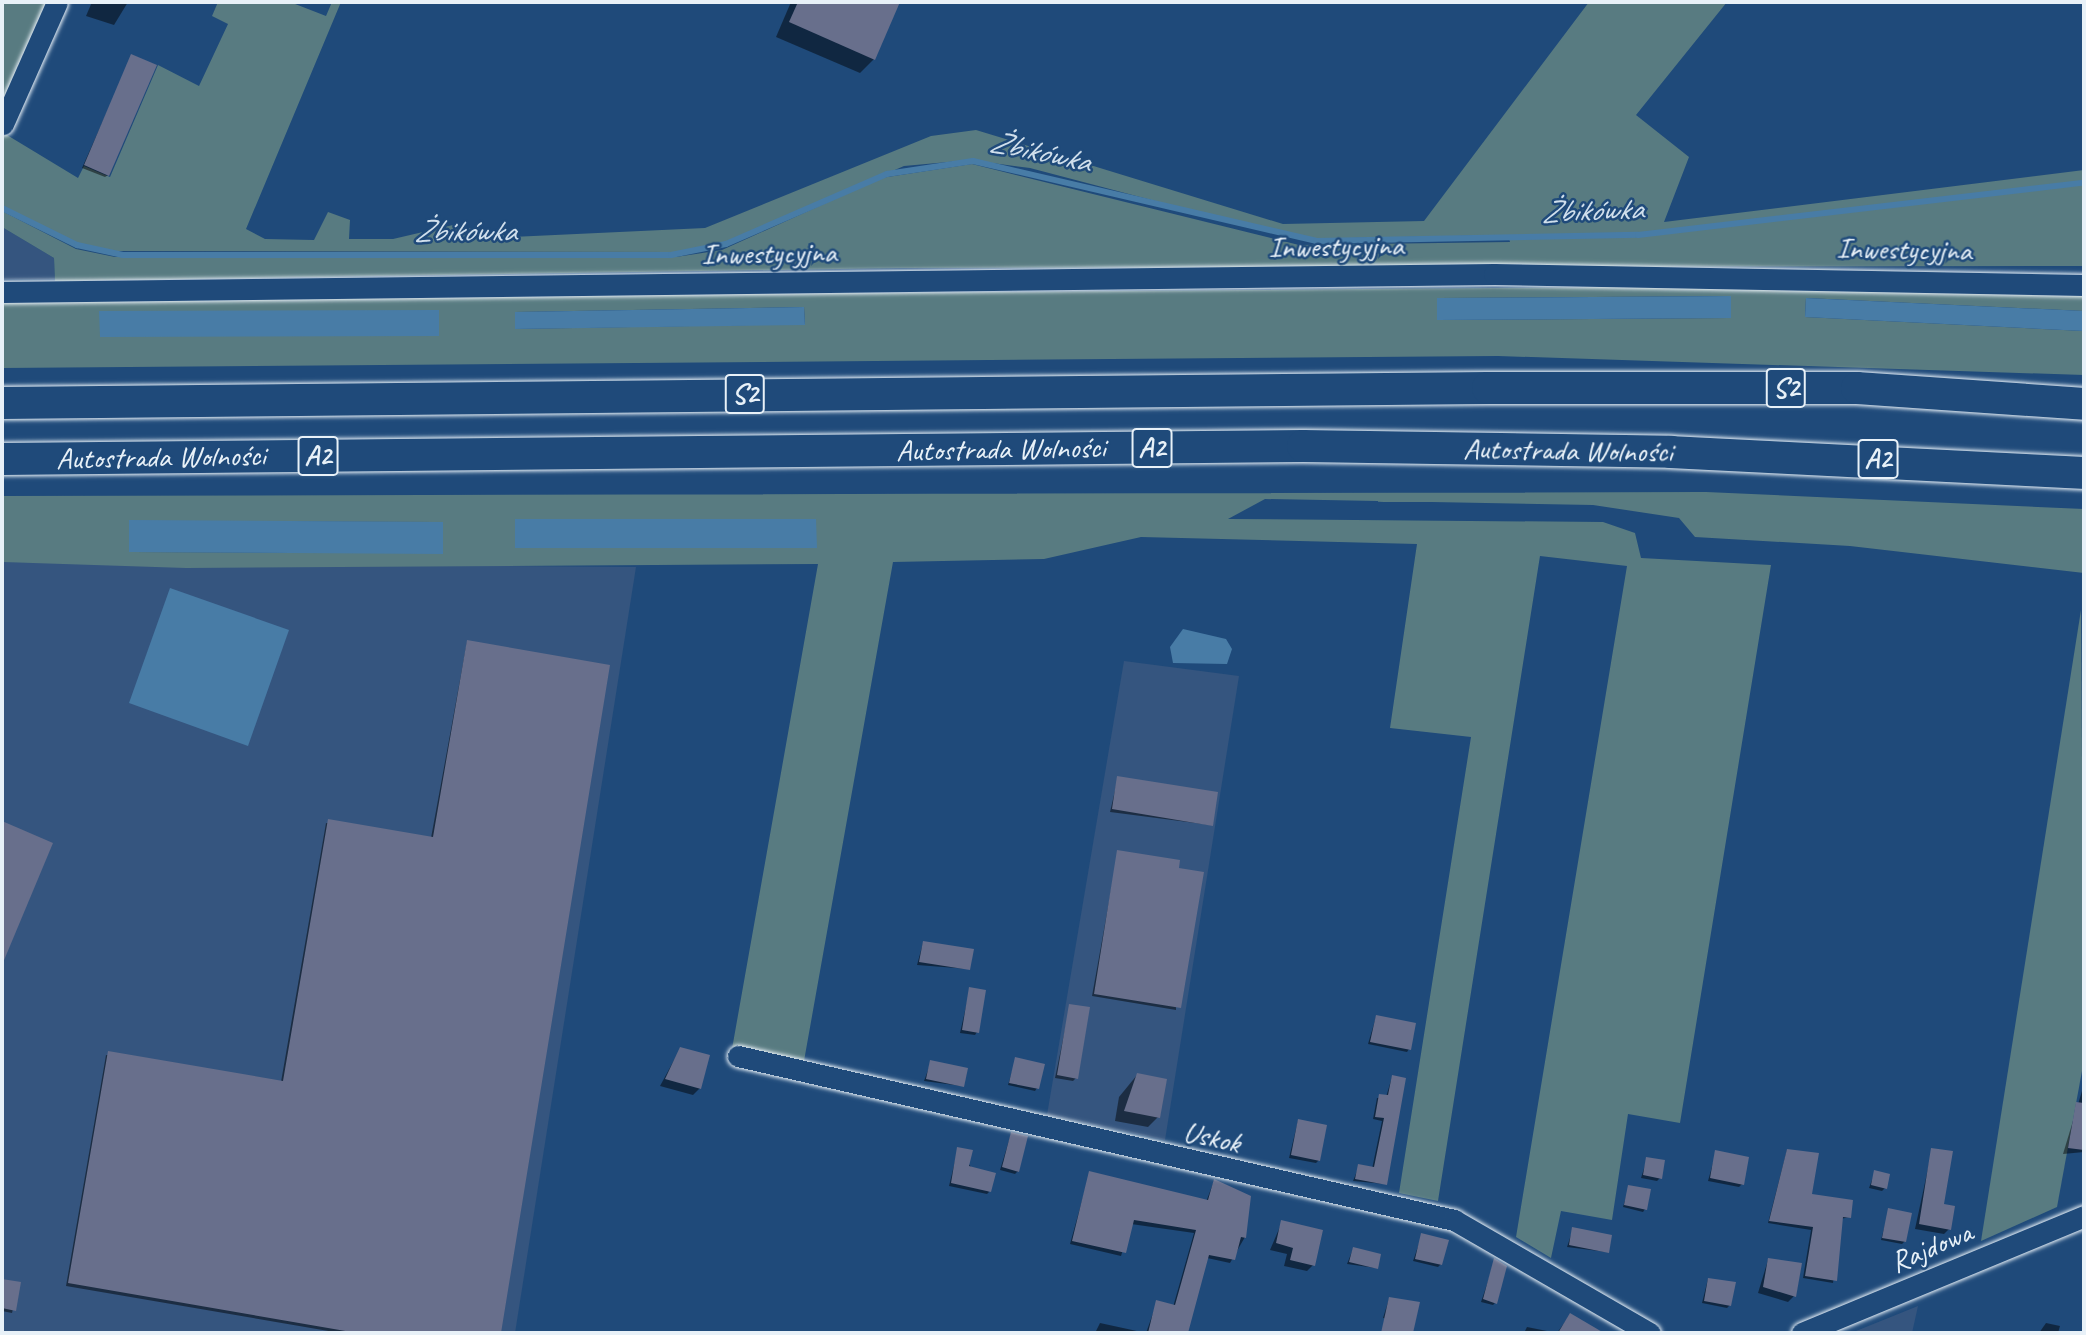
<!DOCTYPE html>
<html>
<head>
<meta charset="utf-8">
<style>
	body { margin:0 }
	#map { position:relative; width:2086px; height:1335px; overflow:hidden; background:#1f4a7a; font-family:Caveat,sans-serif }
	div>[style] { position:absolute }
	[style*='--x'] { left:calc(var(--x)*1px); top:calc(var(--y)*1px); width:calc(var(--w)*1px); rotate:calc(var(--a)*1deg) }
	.built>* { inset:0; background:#35557f }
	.green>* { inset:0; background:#587b81 }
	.water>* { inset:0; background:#487ca6 }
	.shadow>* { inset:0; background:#0007 }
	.stream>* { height:6px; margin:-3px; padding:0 3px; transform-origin:3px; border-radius:3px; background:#487ca6 }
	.building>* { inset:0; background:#686f8c }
	.roads { filter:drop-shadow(0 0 2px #e8f1f8) drop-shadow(0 0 2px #e8f1f8) }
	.minor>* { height:21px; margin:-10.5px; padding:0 10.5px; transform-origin:10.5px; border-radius:10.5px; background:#1f4a7a }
	.highway>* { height:32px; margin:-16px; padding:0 16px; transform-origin:16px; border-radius:16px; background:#1f4a7a }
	span { translate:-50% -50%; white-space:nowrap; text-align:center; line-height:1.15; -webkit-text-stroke:5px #1f4a7a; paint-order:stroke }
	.shield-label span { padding:2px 5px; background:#1f4a7a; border:2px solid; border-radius:5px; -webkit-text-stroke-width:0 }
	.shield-label { font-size:28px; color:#e8f1f8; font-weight:700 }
	.street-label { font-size:30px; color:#e8f1f8 }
	.water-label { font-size:32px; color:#d0dfec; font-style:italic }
	.frame { position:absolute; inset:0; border:4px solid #e8f1f8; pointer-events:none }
</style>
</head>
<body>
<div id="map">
	<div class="built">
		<i style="clip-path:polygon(2px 227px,54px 258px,55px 279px,2px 279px)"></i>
		<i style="clip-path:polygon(2px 562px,636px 567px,515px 1333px,2px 1333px)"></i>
		<i style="clip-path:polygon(1124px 661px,1239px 676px,1165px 1140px,1047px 1115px)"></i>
		<i style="clip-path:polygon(1918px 1306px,1912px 1333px,1851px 1333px)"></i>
	</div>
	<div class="green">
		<i style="clip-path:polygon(2px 2px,50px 2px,2px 111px)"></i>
		<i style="clip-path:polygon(218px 2px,290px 2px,326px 16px,332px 2px,341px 2px,246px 229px,265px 239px,314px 240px,328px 212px,350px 220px,349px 239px,393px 239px,453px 225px,512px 237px,705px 228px,931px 136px,976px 130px,1283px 224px,1424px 221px,1589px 2px,1727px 2px,1636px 115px,1689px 157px,1664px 222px,2084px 170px,2084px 266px,901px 268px,55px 281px,54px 258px,2px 227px,2px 211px,76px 249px,115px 257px,676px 257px,722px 250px,881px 178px,972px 164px,1299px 245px,1510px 242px,1508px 235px,1299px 239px,1030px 168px,970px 160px,904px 166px,723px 244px,685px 252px,112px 251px,76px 243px,2px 207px,2px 132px,78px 178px,84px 166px,110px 177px,158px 65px,199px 86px,228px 24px,212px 16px)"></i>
		<i style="clip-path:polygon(evenodd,1860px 285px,2084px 291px,2084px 311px,1806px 298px,1805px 317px,2084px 331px,2084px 375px,1498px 356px,2px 368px,2px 300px,1860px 285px,1730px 296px,1730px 318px,1438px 320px,1438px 298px,1730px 296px,1860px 285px,804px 307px,805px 324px,515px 329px,515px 312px,804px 307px)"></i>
		<i style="clip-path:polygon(evenodd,1706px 492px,2084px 509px,2084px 573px,1850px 546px,1695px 537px,1679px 518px,1593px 505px,1265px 499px,1228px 519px,1603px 522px,1635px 533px,1641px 558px,1771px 565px,1680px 1123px,1628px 1114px,1612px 1220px,1561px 1211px,1551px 1258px,1516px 1237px,1627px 566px,1540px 556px,1438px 1201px,1399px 1193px,1471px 737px,1390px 728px,1417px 544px,1141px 537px,1044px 559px,893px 562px,804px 1061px,732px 1049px,818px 564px,186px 568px,2px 562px,2px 496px,1706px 492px,816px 519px,816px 548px,515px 548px,816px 519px,1706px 492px,129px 521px,442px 522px,443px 553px,130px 552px,129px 521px)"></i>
		<i style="clip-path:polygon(2081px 610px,2084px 1060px,2057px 1207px,1981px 1241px)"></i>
	</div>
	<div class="water">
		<i style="clip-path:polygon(1731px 296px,1731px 318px,1437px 320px,1437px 298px)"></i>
		<i style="clip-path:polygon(1806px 298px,2084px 311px,2084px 331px,1805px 317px)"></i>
		<i style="clip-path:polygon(804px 307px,805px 325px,515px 329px,515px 312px)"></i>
		<i style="clip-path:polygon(439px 310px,439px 336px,100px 337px,99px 311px)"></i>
		<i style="clip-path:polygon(515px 519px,816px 519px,817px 548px,515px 548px)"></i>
		<i style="clip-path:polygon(129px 520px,443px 522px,443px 554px,129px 552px)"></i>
		<i style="clip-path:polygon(170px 588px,289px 630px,248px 746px,129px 703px)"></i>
		<i style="clip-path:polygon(1183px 629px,1226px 639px,1232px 649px,1227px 664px,1173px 663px,1170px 647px)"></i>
	</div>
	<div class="shadow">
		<i style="clip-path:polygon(92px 2px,128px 2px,114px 25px,86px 16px)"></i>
		<i style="clip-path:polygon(791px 2px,898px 2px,874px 59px,860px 73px,776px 37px)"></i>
		<i style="clip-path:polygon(132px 56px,108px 175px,105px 177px,82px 168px)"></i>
		<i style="clip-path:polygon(467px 642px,608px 666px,499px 1333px,340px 1333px,66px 1286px,106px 1055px,281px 1082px,326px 823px,431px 838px)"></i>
		<i style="clip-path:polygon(1118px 778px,1211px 825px,1110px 812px)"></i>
		<i style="clip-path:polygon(2px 823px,51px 844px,2px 961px)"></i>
		<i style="clip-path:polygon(1118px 852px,1177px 869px,1176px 1010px,1092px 996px)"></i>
		<i style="clip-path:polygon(923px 943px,969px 969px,917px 965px)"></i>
		<i style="clip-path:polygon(970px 989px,977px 1032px,975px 1035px,960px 1033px)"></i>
		<i style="clip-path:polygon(1070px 1006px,1076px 1078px,1073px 1081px,1055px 1078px)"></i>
		<i style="clip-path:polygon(1376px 1017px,1409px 1049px,1407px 1052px,1368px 1044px)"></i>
		<i style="clip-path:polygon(680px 1049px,700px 1088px,693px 1095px,660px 1086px)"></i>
		<i style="clip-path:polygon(1016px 1059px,1037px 1088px,1035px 1091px,1008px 1085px)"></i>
		<i style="clip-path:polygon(931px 1062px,962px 1086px,924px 1081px)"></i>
		<i style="clip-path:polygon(1137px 1075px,1158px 1117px,1148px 1127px,1115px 1121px,1119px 1097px)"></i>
		<i style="clip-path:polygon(1392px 1077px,1385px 1184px,1353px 1181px,1359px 1166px,1372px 1169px,1382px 1121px,1373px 1119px,1377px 1098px,1386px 1097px)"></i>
		<i style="clip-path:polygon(2084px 1089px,2084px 1152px,2063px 1154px,2082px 1091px)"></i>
		<i style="clip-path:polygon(1298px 1121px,1319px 1160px,1316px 1163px,1289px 1158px)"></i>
		<i style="clip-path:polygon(1011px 1134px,1018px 1171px,1015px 1174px,1000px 1170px)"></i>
		<i style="clip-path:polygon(958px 1149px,989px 1192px,987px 1194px,949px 1186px)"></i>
		<i style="clip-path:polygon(1787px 1150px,1810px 1195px,1849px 1217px,1841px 1219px,1833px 1283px,1803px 1278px,1811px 1230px,1768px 1223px)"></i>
		<i style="clip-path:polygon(1932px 1150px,1949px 1229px,1944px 1234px,1915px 1229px)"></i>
		<i style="clip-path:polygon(1716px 1152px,1742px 1184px,1739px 1187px,1708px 1181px)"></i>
		<i style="clip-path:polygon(1647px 1159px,1660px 1178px,1657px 1181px,1641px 1178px)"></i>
		<i style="clip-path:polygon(1090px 1172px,1206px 1202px,1214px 1181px,1245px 1237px,1230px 1263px,1207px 1258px,1186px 1333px,1095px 1333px,1100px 1323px,1146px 1333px,1157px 1302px,1173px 1307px,1194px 1233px,1131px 1224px,1121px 1256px,1070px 1244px)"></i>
		<i style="clip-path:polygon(1875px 1172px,1885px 1188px,1882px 1191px,1869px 1188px)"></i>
		<i style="clip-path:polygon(1629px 1187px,1645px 1209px,1643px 1212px,1623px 1207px)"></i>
		<i style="clip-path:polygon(1889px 1210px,1905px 1241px,1902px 1244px,1881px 1240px)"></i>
		<i style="clip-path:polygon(1282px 1222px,1313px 1265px,1307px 1271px,1284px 1266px,1287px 1254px,1270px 1250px)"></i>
		<i style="clip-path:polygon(1573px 1229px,1607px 1252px,1567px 1247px)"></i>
		<i style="clip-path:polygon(1422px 1235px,1441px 1264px,1438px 1267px,1413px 1261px)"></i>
		<i style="clip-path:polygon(1353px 1249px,1376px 1268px,1347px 1264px)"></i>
		<i style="clip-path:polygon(1768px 1260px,1794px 1296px,1788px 1302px,1758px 1293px)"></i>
		<i style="clip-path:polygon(1495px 1261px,1495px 1303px,1493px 1305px,1481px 1302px)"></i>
		<i style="clip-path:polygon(1708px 1279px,1730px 1305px,1727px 1308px,1702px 1303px)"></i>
		<i style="clip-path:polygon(2px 1281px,19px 1284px,12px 1313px,2px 1311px)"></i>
		<i style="clip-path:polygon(1389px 1299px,1411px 1323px,1383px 1318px)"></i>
		<i style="clip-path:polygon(1570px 1315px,1601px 1333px,1557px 1333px)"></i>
		<i style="clip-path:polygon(2046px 1323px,2060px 1326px,2058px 1333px,2039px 1333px)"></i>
		<i style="clip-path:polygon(1527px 1327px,1547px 1331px,1546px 1333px,1524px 1333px)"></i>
	</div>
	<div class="stream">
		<i style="--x:2;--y:208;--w:84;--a:26.3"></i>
		<i style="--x:77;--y:245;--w:47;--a:12.3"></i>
		<i style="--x:123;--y:255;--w:548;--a:0"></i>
		<i style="--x:671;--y:255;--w:56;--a:-11.3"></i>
		<i style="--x:726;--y:244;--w:176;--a:-23.5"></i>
		<i style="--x:887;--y:174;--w:87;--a:-8.6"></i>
		<i style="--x:973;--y:161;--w:352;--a:13.1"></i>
		<i style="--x:1316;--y:241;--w:322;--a:-1.1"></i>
		<i style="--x:1638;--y:235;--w:449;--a:-6.7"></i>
	</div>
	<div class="building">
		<i style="clip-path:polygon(798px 2px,900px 2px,875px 60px,789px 22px)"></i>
		<i style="clip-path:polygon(131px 54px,157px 65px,109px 176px,84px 165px)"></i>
		<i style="clip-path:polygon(467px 640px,610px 665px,501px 1333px,357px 1333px,68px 1283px,108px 1051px,283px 1081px,328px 819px,433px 837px)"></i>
		<i style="clip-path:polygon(1117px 776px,1218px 792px,1213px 826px,1112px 809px)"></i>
		<i style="clip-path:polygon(2px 821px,53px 843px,2px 965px)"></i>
		<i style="clip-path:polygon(1117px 850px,1180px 860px,1179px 868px,1204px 872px,1181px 1008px,1094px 994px)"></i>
		<i style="clip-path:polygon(923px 941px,974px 949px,970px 970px,919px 962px)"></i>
		<i style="clip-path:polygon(969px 987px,986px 990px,979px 1033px,962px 1030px)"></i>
		<i style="clip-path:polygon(1069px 1004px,1090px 1007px,1078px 1079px,1057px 1075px)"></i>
		<i style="clip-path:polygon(1376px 1015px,1416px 1023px,1411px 1050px,1370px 1042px)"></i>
		<i style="clip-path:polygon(680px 1047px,710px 1055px,701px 1089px,665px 1079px)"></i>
		<i style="clip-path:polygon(1015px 1057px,1045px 1064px,1039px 1089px,1009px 1083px)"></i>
		<i style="clip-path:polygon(930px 1060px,968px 1068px,964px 1087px,926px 1079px)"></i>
		<i style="clip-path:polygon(1137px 1073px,1167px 1079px,1160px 1118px,1124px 1111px)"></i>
		<i style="clip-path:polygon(1392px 1075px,1406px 1078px,1387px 1185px,1355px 1179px,1358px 1164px,1374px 1167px,1384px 1118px,1375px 1117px,1379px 1094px,1388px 1095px)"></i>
		<i style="clip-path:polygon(2076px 1102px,2084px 1103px,2084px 1150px,2068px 1148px)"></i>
		<i style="clip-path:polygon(1298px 1119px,1327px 1125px,1320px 1161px,1291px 1155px)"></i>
		<i style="clip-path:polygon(1011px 1132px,1028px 1136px,1019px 1172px,1002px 1167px)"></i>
		<i style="clip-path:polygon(957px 1147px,973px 1150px,969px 1166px,996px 1173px,991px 1192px,951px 1183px)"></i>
		<i style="clip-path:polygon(1931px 1148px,1953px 1151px,1944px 1204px,1955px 1206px,1951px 1230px,1919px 1224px)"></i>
		<i style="clip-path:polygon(1787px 1149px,1819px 1153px,1812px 1194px,1853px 1200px,1851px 1218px,1843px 1217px,1837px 1281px,1805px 1276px,1813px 1227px,1769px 1221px)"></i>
		<i style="clip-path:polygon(1715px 1150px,1749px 1157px,1744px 1185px,1710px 1178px)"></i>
		<i style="clip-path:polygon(1646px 1157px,1665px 1160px,1662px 1179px,1643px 1175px)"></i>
		<i style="clip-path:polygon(1874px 1170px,1890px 1174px,1887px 1189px,1871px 1185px)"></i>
		<i style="clip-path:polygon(1089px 1171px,1208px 1200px,1214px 1179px,1251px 1196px,1246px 1238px,1241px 1237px,1235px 1260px,1209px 1255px,1188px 1333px,1148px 1333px,1156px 1300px,1175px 1305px,1196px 1230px,1134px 1220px,1126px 1253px,1072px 1241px)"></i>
		<i style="clip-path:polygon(1628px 1185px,1651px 1189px,1647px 1210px,1624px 1205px)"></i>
		<i style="clip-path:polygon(1888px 1208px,1912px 1213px,1906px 1242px,1882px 1238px)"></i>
		<i style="clip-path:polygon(1281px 1220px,1323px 1230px,1315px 1266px,1290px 1260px,1293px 1248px,1276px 1243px)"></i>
		<i style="clip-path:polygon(1572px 1227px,1612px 1235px,1609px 1253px,1569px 1245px)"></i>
		<i style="clip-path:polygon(1421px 1233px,1449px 1240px,1442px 1265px,1415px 1259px)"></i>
		<i style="clip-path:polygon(1353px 1247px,1381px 1254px,1378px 1269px,1349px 1262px)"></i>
		<i style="clip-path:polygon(1494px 1258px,1507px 1266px,1497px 1304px,1483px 1299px)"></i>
		<i style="clip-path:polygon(1768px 1258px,1802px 1263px,1796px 1297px,1763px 1287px)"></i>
		<i style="clip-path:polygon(1708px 1278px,1736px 1282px,1731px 1306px,1704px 1301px)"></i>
		<i style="clip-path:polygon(2px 1279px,21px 1282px,16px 1311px,2px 1308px)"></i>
		<i style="clip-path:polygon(1389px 1297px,1420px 1302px,1413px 1333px,1381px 1333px)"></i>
		<i style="clip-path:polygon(1570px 1313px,1604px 1333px,1558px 1333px)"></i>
	</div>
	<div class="roads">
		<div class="minor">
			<i style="--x:3;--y:124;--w:133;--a:-66.1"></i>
			<i style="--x:2;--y:292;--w:1492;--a:-0.69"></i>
			<i style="--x:1494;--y:274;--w:590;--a:1.07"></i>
			<i style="--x:738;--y:1056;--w:735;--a:12.9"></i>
			<i style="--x:1454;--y:1220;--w:226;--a:30"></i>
			<i style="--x:1802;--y:1333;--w:305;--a:-22.5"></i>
		</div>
		<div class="highway">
			<i style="--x:2;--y:403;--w:1486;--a:-0.58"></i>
			<i style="--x:1488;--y:388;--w:369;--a:0"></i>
			<i style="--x:1857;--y:388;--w:228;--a:4"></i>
			<i style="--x:2;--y:459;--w:1301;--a:-0.57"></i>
			<i style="--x:1303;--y:446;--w:368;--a:0.9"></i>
			<i style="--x:1671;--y:452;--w:414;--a:2.9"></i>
		</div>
	</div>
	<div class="shield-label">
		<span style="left:1786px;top:388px">S2</span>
		<span style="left:745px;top:394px">S2</span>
		<span style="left:1152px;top:448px">A2</span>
		<span style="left:318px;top:456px">A2</span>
		<span style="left:1878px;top:459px">A2</span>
	</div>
	<div class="street-label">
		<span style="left:1336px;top:246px;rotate:-1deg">Inwestycyjna</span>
		<span style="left:1904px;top:249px;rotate:1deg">Inwestycyjna</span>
		<span style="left:769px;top:253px;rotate:-1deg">Inwestycyjna</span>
		<span style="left:1001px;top:449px;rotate:-1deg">Autostrada Wolności</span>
		<span style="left:1568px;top:450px;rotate:1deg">Autostrada Wolności</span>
		<span style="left:161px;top:457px;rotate:-1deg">Autostrada Wolności</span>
		<span style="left:1212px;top:1137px;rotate:12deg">Uskok</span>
		<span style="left:1931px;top:1247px;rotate:-23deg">Rajdowa</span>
	</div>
	<div class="water-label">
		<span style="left:1040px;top:152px;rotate:12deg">Żbikówka</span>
		<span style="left:1592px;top:211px;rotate:-2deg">Żbikówka</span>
		<span style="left:465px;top:231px">Żbikówka</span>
	</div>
	<div class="frame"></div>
</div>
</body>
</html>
